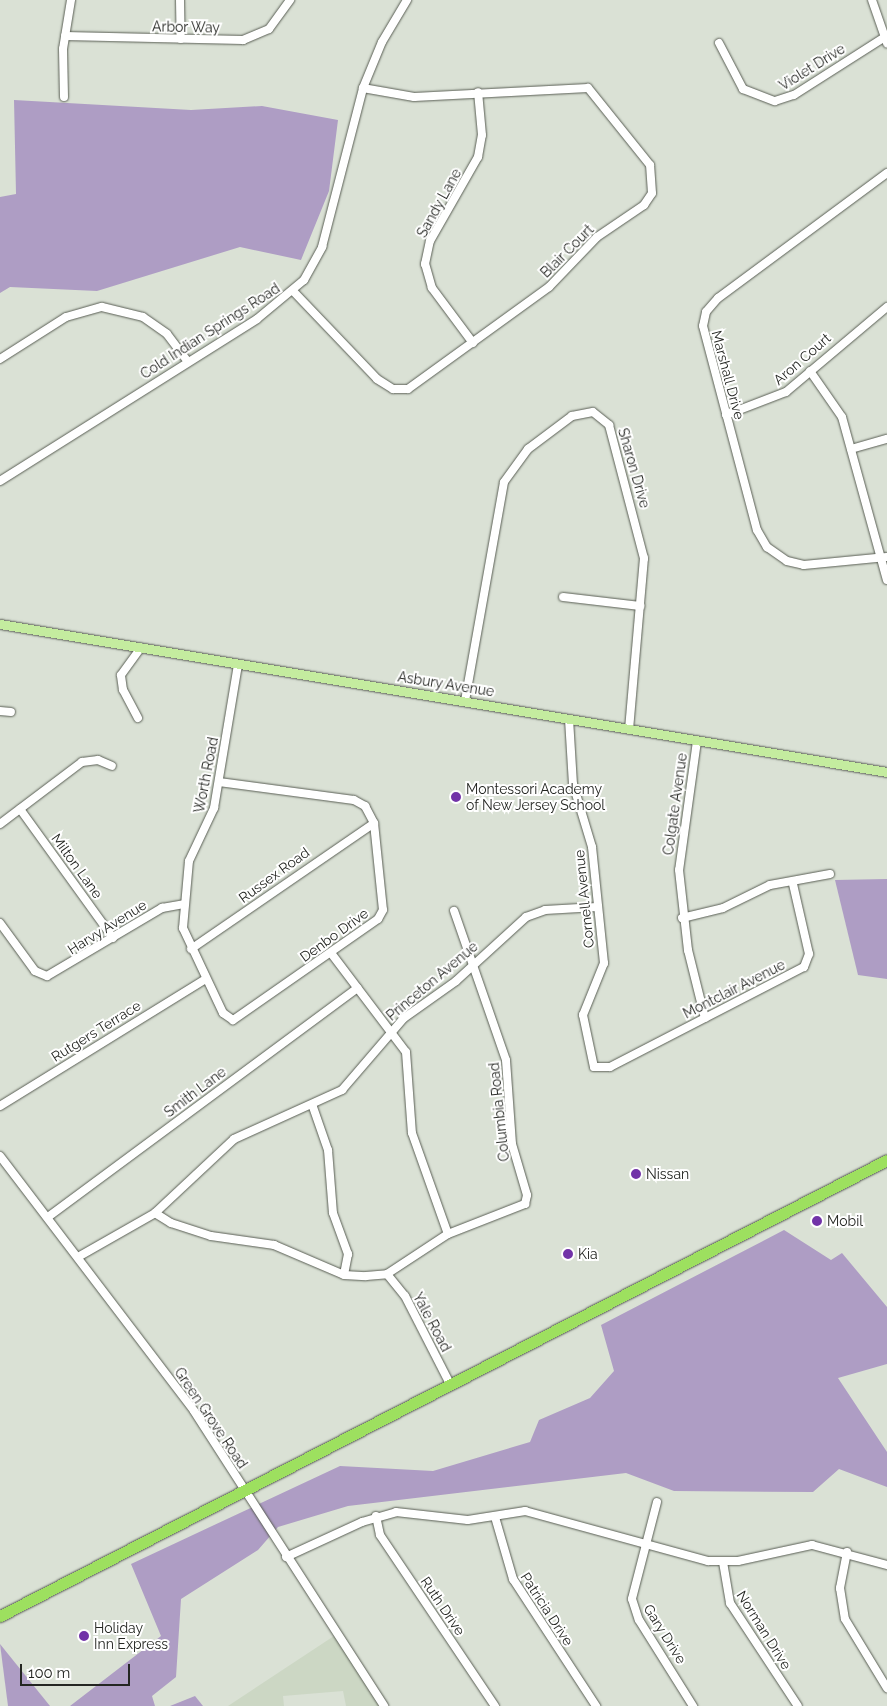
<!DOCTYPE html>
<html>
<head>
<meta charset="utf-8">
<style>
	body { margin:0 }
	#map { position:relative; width:887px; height:1706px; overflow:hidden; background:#dae1d5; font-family:Raleway,sans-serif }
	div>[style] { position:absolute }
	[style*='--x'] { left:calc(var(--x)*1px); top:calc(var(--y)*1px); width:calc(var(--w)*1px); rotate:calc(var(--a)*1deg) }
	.built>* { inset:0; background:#ccd7c4 }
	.forest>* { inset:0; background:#ae9dc4 }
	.roads { filter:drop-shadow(0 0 1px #595e54) drop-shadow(0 0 1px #595e54) }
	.minor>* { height:8px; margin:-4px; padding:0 4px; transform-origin:4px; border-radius:4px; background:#fff }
	.major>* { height:9px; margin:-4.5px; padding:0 4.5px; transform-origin:4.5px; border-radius:4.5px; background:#c4ec9f }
	.highway>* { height:11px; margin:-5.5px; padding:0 5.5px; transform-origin:5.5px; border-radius:5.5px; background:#9de05f }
	.dots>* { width:14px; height:14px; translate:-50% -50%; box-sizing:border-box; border:2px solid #fff; border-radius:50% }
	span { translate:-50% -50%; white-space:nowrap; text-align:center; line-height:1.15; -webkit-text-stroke:4px #fff; paint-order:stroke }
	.street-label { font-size:14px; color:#242622 }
	.poi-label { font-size:14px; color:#242622 }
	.left { translate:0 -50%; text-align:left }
	.scale { position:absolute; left:20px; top:1664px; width:110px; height:22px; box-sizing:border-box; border:2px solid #242622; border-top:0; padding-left:6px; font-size:15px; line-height:18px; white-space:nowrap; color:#242622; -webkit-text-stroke:4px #fff; paint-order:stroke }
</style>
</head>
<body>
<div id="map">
	<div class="built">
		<i style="clip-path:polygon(337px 1634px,385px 1706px,346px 1706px,343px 1691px,283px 1696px,284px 1706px,228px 1706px)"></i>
	</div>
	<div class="forest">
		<i style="clip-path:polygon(14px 100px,191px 110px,262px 106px,338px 120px,329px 191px,301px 260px,240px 247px,97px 291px,10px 287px,0 293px,0 197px,16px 194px)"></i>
		<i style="clip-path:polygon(887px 879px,887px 979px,858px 975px,835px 880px)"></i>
		<i style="clip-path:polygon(784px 1230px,831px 1260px,842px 1253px,887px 1307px,887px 1364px,838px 1378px,887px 1452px,887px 1487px,839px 1469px,813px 1492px,674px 1491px,626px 1473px,348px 1506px,278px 1527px,258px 1550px,181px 1599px,176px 1677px,152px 1696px,155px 1706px,70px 1706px,161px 1636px,131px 1564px,340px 1466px,433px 1471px,530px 1442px,539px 1420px,590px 1398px,614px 1371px,601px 1325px)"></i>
		<i style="clip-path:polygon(0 1644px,50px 1706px,8px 1706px)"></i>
		<i style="clip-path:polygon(195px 1696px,203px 1706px,170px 1706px)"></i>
	</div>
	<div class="roads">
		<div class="minor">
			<i style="--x:180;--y:0;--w:39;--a:89"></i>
			<i style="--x:872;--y:0;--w:46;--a:70.8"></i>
			<i style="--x:65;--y:36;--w:178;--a:1.3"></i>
			<i style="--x:243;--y:40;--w:28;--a:-23"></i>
			<i style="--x:269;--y:29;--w:36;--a:-54"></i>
			<i style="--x:719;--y:43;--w:52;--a:62.4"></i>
			<i style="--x:743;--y:89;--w:34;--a:21"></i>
			<i style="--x:775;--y:101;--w:20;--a:-18"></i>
			<i style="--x:794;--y:95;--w:108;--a:-32.5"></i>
			<i style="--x:64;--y:97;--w:48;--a:-91.2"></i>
			<i style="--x:63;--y:49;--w:50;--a:-80.7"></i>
			<i style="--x:887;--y:173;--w:210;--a:143.5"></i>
			<i style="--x:718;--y:298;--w:18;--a:131"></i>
			<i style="--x:706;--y:312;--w:14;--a:102"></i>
			<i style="--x:703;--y:326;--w:211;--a:75.2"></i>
			<i style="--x:757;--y:530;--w:20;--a:60"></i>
			<i style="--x:767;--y:547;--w:24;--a:35"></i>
			<i style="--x:787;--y:561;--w:17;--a:13"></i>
			<i style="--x:804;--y:565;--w:83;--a:-5.5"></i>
			<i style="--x:294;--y:292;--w:120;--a:46.3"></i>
			<i style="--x:377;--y:379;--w:19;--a:32"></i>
			<i style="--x:393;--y:389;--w:15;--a:0"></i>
			<i style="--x:408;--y:389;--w:174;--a:-35.9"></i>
			<i style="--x:549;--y:287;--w:69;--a:-46.2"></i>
			<i style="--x:597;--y:237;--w:57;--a:-34.2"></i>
			<i style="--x:644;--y:205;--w:14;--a:-56"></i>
			<i style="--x:652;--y:193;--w:28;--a:-94"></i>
			<i style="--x:650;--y:165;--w:99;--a:-128.8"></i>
			<i style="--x:588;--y:88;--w:174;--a:177"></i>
			<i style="--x:414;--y:97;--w:52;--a:-170"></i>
			<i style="--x:473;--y:343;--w:69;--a:-126.7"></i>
			<i style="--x:432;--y:288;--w:25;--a:-106"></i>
			<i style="--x:425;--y:264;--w:24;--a:-78"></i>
			<i style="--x:430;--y:241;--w:97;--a:-60.3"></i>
			<i style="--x:478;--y:157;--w:22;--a:-80"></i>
			<i style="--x:482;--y:135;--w:43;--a:-95.3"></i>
			<i style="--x:0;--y:359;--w:78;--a:-32.5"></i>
			<i style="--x:66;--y:317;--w:37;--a:-16"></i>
			<i style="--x:102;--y:307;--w:42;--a:13.7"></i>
			<i style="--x:143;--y:317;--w:29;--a:35"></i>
			<i style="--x:167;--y:334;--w:34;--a:53"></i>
			<i style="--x:810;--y:371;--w:56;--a:55.2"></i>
			<i style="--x:842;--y:417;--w:169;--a:74.6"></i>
			<i style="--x:726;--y:415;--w:64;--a:-21"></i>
			<i style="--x:786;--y:392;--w:132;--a:-40.1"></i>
			<i style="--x:851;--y:449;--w:37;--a:-16"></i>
			<i style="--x:0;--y:481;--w:304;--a:-32.2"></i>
			<i style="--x:257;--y:319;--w:61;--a:-39.7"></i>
			<i style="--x:304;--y:280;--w:38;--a:-61"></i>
			<i style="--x:322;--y:247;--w:164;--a:-75.5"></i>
			<i style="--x:363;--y:88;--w:50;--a:-67.6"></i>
			<i style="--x:382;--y:42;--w:49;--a:-59.2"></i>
			<i style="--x:563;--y:597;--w:78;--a:6.7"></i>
			<i style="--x:465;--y:701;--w:222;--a:-79.9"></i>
			<i style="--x:504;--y:482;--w:41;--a:-54"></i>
			<i style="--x:528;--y:449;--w:55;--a:-36.9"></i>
			<i style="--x:572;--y:416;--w:21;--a:-11"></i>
			<i style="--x:593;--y:412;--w:21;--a:39"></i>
			<i style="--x:609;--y:425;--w:138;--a:75.3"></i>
			<i style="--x:644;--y:558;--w:172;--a:95"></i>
			<i style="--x:0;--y:711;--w:11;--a:5"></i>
			<i style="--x:138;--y:718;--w:32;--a:-118"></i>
			<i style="--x:123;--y:690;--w:15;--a:-98"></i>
			<i style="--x:121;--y:675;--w:34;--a:-54"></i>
			<i style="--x:569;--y:719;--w:65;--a:86.5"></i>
			<i style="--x:573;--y:784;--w:66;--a:73.2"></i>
			<i style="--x:592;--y:847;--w:117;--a:84.1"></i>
			<i style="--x:604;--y:963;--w:56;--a:112"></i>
			<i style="--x:583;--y:1015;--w:53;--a:78.1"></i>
			<i style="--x:594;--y:1067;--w:16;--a:0"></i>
			<i style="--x:610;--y:1067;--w:218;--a:-27.3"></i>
			<i style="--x:804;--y:967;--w:14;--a:-69"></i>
			<i style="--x:809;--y:954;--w:72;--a:-102.9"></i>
			<i style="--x:697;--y:741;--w:130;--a:97.9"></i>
			<i style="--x:679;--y:870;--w:81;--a:83.6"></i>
			<i style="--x:688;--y:950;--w:70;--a:76"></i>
			<i style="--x:219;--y:782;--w:136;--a:7.6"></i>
			<i style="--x:354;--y:800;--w:13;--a:29"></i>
			<i style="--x:365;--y:806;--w:19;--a:62"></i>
			<i style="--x:374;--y:823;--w:87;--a:84.1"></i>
			<i style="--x:383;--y:910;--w:10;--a:119"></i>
			<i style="--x:378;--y:919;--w:177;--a:145.1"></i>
			<i style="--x:233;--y:1020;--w:12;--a:-145"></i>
			<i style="--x:223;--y:1013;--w:94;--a:-115.2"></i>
			<i style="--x:183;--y:928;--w:67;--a:-84.9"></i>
			<i style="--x:189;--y:861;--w:59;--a:-64.7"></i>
			<i style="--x:214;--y:808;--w:146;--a:-80.5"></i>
			<i style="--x:20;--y:809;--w:159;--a:54.2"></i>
			<i style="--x:0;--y:824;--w:103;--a:-37.1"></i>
			<i style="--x:82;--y:762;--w:16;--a:-7"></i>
			<i style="--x:98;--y:760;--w:15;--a:23"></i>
			<i style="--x:682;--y:918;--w:42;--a:-13.7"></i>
			<i style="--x:723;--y:908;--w:52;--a:-26.1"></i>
			<i style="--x:770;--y:885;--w:61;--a:-10.4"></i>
			<i style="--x:0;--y:923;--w:59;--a:53.9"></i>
			<i style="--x:35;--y:971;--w:13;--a:23"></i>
			<i style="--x:47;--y:976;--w:134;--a:-30.6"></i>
			<i style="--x:162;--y:908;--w:22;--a:-10"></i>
			<i style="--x:191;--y:949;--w:222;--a:-34.5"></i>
			<i style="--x:331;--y:953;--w:124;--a:52.9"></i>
			<i style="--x:406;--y:1052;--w:81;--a:85.8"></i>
			<i style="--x:412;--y:1133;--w:107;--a:70.4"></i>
			<i style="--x:0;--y:1106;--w:242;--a:-31.7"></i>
			<i style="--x:313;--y:1107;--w:46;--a:70.8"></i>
			<i style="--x:328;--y:1150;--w:63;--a:85.5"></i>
			<i style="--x:333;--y:1213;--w:44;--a:69.9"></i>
			<i style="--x:348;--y:1254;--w:21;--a:101"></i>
			<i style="--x:0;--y:1156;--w:320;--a:52.7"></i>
			<i style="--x:194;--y:1411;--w:351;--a:57.2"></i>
			<i style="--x:155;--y:1213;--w:19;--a:32"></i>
			<i style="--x:171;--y:1223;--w:42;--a:18"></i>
			<i style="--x:211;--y:1236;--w:64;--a:8.1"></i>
			<i style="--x:274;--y:1245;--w:76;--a:23.2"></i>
			<i style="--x:344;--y:1275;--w:22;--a:3"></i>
			<i style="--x:366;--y:1276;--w:21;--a:-5"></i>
			<i style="--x:387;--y:1274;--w:73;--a:-33.3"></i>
			<i style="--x:448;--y:1234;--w:83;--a:-21.3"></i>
			<i style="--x:525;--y:1204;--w:9;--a:-77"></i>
			<i style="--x:527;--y:1195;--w:53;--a:-106.4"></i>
			<i style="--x:512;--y:1144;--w:84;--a:-94.1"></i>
			<i style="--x:506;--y:1060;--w:158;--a:-109.2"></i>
			<i style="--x:48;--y:1217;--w:385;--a:-36.5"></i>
			<i style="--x:78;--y:1257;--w:89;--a:-29.7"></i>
			<i style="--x:155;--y:1213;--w:108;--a:-43.1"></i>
			<i style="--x:234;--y:1139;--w:119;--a:-24.4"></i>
			<i style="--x:342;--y:1090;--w:95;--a:-49.3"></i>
			<i style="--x:404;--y:1018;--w:64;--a:-35.4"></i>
			<i style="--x:456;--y:981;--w:95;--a:-42.4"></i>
			<i style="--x:526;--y:917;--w:20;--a:-20"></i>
			<i style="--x:545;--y:910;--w:52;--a:-3.3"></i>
			<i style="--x:387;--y:1274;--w:28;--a:51"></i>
			<i style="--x:405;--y:1296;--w:99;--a:62.9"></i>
			<i style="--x:657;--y:1502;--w:100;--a:104.5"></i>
			<i style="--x:632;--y:1599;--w:22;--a:72"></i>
			<i style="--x:639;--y:1620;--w:102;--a:57.9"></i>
			<i style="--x:376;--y:1516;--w:19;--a:78"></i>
			<i style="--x:380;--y:1535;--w:206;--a:56.1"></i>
			<i style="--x:495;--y:1517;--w:65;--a:73.8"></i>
			<i style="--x:513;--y:1579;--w:152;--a:56.8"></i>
			<i style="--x:847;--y:1552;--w:37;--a:101"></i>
			<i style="--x:840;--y:1588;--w:31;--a:81"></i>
			<i style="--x:845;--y:1619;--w:81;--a:58.7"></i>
			<i style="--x:286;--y:1557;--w:84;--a:-24.7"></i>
			<i style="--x:362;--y:1522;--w:35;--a:-16"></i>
			<i style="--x:396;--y:1512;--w:72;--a:6.3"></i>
			<i style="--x:468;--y:1520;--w:58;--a:-9"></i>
			<i style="--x:525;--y:1511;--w:190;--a:15.3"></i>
			<i style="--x:708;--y:1561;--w:30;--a:0"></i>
			<i style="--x:738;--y:1561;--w:76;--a:-12.2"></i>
			<i style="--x:812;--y:1545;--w:78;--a:14.9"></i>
			<i style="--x:723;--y:1562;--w:42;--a:80.3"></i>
			<i style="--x:730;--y:1603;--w:123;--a:56.6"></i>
		</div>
		<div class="major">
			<i style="--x:0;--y:624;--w:899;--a:9.47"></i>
		</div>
		<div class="highway">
			<i style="--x:0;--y:1616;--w:997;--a:-27.21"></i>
		</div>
	</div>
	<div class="dots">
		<i style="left:456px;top:797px;background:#7233a8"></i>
		<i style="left:636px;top:1174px;background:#7233a8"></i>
		<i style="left:817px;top:1221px;background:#7233a8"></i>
		<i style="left:568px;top:1254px;background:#7233a8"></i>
		<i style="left:84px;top:1636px;background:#7233a8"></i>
	</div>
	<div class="street-label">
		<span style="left:186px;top:27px;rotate:1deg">Arbor Way</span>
		<span style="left:812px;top:67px;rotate:-32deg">Violet Drive</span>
		<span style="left:439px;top:203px;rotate:-61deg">Sandy Lane</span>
		<span style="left:567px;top:251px;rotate:-45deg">Blair Court</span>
		<span style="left:210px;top:331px;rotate:-33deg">Cold Indian Springs Road</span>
		<span style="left:802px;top:359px;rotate:-41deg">Aron Court</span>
		<span style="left:728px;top:375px;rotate:75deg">Marshall Drive</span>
		<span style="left:634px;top:468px;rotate:74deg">Sharon Drive</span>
		<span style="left:446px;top:684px;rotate:9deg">Asbury Avenue</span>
		<span style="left:206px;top:775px;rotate:-79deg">Worth Road</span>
		<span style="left:675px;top:804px;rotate:-82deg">Colgate Avenue</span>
		<span style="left:77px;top:866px;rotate:54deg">Milton Lane</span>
		<span style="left:274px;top:875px;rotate:-36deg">Russex Road</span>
		<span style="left:584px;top:899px;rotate:-96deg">Cornell Avenue</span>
		<span style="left:107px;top:927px;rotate:-32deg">Harvy Avenue</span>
		<span style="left:334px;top:935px;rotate:-36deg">Denbo Drive</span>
		<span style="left:432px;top:981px;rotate:-40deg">Princeton Avenue</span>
		<span style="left:734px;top:989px;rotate:-27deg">Montclair Avenue</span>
		<span style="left:96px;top:1031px;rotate:-32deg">Rutgers Terrace</span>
		<span style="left:195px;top:1092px;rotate:-37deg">Smith Lane</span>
		<span style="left:499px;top:1112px;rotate:-96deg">Columbia Road</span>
		<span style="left:432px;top:1322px;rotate:62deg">Yale Road</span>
		<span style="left:211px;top:1418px;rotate:56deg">Green Grove Road</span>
		<span style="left:443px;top:1606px;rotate:56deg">Ruth Drive</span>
		<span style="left:547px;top:1609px;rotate:57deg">Patricia Drive</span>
		<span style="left:764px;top:1630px;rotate:58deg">Norman Drive</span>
		<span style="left:665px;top:1634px;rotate:58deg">Gary Drive</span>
	</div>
	<div class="poi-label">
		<span class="left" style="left:466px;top:797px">Montessori Academy<br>of New Jersey School</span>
		<span class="left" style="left:646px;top:1174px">Nissan</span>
		<span class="left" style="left:827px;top:1221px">Mobil</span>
		<span class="left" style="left:578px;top:1254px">Kia</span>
		<span class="left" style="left:94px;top:1636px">Holiday<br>Inn Express</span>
	</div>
	<div class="scale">100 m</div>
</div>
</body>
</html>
